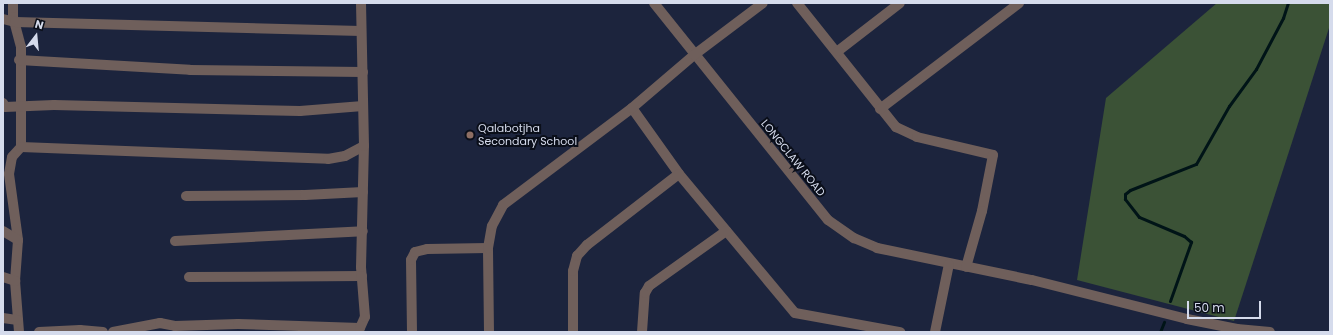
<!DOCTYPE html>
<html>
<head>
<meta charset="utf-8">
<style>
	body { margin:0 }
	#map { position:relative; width:1333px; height:335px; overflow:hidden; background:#1c243d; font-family:Poppins,sans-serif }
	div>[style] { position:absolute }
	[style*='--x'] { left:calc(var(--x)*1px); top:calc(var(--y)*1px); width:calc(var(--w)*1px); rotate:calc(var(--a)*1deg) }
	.green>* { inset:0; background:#3b5236 }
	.stream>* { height:3px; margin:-1.5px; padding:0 1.5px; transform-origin:1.5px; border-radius:1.5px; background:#001417 }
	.minor>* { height:10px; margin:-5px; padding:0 5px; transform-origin:5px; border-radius:5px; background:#6f5f5b }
	.dots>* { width:11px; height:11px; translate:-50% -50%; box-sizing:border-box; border:2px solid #0a0e19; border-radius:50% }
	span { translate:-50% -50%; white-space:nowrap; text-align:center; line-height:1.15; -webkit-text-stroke:4px #0a0e19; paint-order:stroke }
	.poi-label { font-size:11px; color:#d5dbec }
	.left { translate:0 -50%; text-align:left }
	.street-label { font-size:11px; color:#d5dbec }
	.frame { position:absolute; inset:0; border:4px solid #d5dbec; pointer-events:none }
	.north { position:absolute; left:16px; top:16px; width:40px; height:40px; -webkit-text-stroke:3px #0a0e19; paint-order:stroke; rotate:16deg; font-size:11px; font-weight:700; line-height:16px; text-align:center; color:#d5dbec }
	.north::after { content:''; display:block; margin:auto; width:14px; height:18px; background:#d5dbec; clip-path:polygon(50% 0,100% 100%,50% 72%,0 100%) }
	.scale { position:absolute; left:1187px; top:301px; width:74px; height:18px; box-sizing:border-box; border:2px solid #d5dbec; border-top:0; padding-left:5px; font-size:12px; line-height:14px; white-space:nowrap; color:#d5dbec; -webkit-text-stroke:3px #0a0e19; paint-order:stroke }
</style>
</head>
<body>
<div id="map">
	<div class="green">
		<i style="clip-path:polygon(1217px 3px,1330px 3px,1330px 25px,1234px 321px,1077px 280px,1106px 98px)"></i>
	</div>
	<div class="stream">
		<i style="--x:1170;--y:301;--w:63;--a:-70.4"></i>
		<i style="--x:1191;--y:242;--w:9;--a:-139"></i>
		<i style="--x:1184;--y:236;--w:49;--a:-157.1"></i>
		<i style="--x:1139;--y:217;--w:23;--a:-128"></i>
		<i style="--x:1125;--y:199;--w:5;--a:-90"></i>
		<i style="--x:1125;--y:194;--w:6;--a:-39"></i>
		<i style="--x:1130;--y:190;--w:71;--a:-21.5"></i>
		<i style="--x:1196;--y:164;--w:67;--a:-60.4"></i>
		<i style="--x:1229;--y:106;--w:46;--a:-53.9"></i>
		<i style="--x:1256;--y:69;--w:58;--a:-62.1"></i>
		<i style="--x:1283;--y:18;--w:16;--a:-72"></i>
		<i style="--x:1160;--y:332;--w:11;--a:-68"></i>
	</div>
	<div class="minor">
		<i style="--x:13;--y:3;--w:14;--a:90"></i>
		<i style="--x:13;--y:17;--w:31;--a:75"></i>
		<i style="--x:21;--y:47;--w:100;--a:90"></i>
		<i style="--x:21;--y:147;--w:13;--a:132"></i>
		<i style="--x:12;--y:157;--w:17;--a:100"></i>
		<i style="--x:9;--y:174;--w:67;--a:82.2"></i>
		<i style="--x:18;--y:240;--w:41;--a:94.2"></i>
		<i style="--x:15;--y:281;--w:51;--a:85.5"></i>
		<i style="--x:654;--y:3;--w:278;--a:51.3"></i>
		<i style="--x:828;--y:220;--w:32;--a:35"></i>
		<i style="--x:854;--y:238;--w:25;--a:23"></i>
		<i style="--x:877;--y:248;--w:158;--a:11.7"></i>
		<i style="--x:1032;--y:280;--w:160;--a:14.1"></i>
		<i style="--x:1187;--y:319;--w:51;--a:11.3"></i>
		<i style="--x:1237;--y:329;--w:33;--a:5"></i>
		<i style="--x:797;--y:3;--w:159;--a:51.4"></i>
		<i style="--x:896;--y:127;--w:23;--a:25"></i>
		<i style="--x:917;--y:137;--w:78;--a:13.3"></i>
		<i style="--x:993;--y:155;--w:57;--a:101.1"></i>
		<i style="--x:982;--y:211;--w:58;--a:105.9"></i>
		<i style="--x:3;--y:19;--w:12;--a:14"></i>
		<i style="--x:15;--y:22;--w:346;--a:1.5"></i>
		<i style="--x:838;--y:51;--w:78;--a:-37.7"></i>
		<i style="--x:19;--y:60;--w:171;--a:3.3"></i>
		<i style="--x:190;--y:70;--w:173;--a:0.7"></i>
		<i style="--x:3;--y:103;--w:4;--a:63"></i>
		<i style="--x:5;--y:107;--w:49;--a:-2.3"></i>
		<i style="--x:54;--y:105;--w:246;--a:1.4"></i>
		<i style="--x:300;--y:111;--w:63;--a:-4.5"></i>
		<i style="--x:632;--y:108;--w:81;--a:54.5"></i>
		<i style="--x:679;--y:174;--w:181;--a:50.2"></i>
		<i style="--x:795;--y:313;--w:107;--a:10.3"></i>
		<i style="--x:880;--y:109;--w:175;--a:-37.3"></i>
		<i style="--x:21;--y:147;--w:307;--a:2.2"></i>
		<i style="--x:328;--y:159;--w:17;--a:-10"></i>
		<i style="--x:345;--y:156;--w:21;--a:-28"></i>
		<i style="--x:186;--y:196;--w:119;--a:-0.5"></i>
		<i style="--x:305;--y:195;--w:58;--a:-3"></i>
		<i style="--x:3;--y:231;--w:17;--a:31"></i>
		<i style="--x:175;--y:241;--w:188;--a:-3"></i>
		<i style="--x:3;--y:277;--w:13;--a:18"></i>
		<i style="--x:189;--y:277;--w:173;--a:-0.3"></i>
		<i style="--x:3;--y:318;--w:15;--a:8"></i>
		<i style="--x:39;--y:332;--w:41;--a:-2.8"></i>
		<i style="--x:80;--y:330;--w:23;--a:5"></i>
		<i style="--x:113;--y:332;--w:48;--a:-10.8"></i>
		<i style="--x:160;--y:323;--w:15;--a:11"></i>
		<i style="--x:175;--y:326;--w:63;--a:-1.8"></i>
		<i style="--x:238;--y:324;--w:122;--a:1.9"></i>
		<i style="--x:360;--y:328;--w:12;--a:-66"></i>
		<i style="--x:365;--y:317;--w:50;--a:-94.6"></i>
		<i style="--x:361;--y:267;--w:121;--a:-88.6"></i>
		<i style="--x:364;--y:146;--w:143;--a:-91.2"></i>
		<i style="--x:412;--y:332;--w:72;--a:-90.8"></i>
		<i style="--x:411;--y:260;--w:9;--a:-63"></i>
		<i style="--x:415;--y:252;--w:12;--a:-14"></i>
		<i style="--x:427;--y:249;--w:61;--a:-0.9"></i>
		<i style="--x:489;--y:332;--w:84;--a:-90.7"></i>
		<i style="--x:488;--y:248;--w:22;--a:-80"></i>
		<i style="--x:492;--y:226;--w:24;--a:-62"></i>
		<i style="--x:503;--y:205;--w:161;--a:-36.9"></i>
		<i style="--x:632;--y:108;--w:82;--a:-40.5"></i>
		<i style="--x:694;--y:55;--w:86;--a:-37"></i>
		<i style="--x:573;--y:332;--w:61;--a:-90"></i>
		<i style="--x:573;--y:271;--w:16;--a:-75"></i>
		<i style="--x:577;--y:256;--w:15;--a:-48"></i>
		<i style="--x:587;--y:245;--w:116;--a:-37.7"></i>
		<i style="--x:642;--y:332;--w:39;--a:-86"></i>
		<i style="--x:645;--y:293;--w:8;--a:-60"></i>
		<i style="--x:649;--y:286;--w:95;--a:-35.5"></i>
		<i style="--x:935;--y:332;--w:69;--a:-78.4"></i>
	</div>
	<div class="dots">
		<i style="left:470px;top:135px;background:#8d6e63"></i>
	</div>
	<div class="poi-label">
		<span class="left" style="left:478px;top:135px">Qalabotjha<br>Secondary School</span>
	</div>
	<div class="street-label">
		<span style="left:793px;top:158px;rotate:51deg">LONGCLAW ROAD</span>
	</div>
	<div class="frame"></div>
	<div class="north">N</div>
	<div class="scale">50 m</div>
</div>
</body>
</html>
